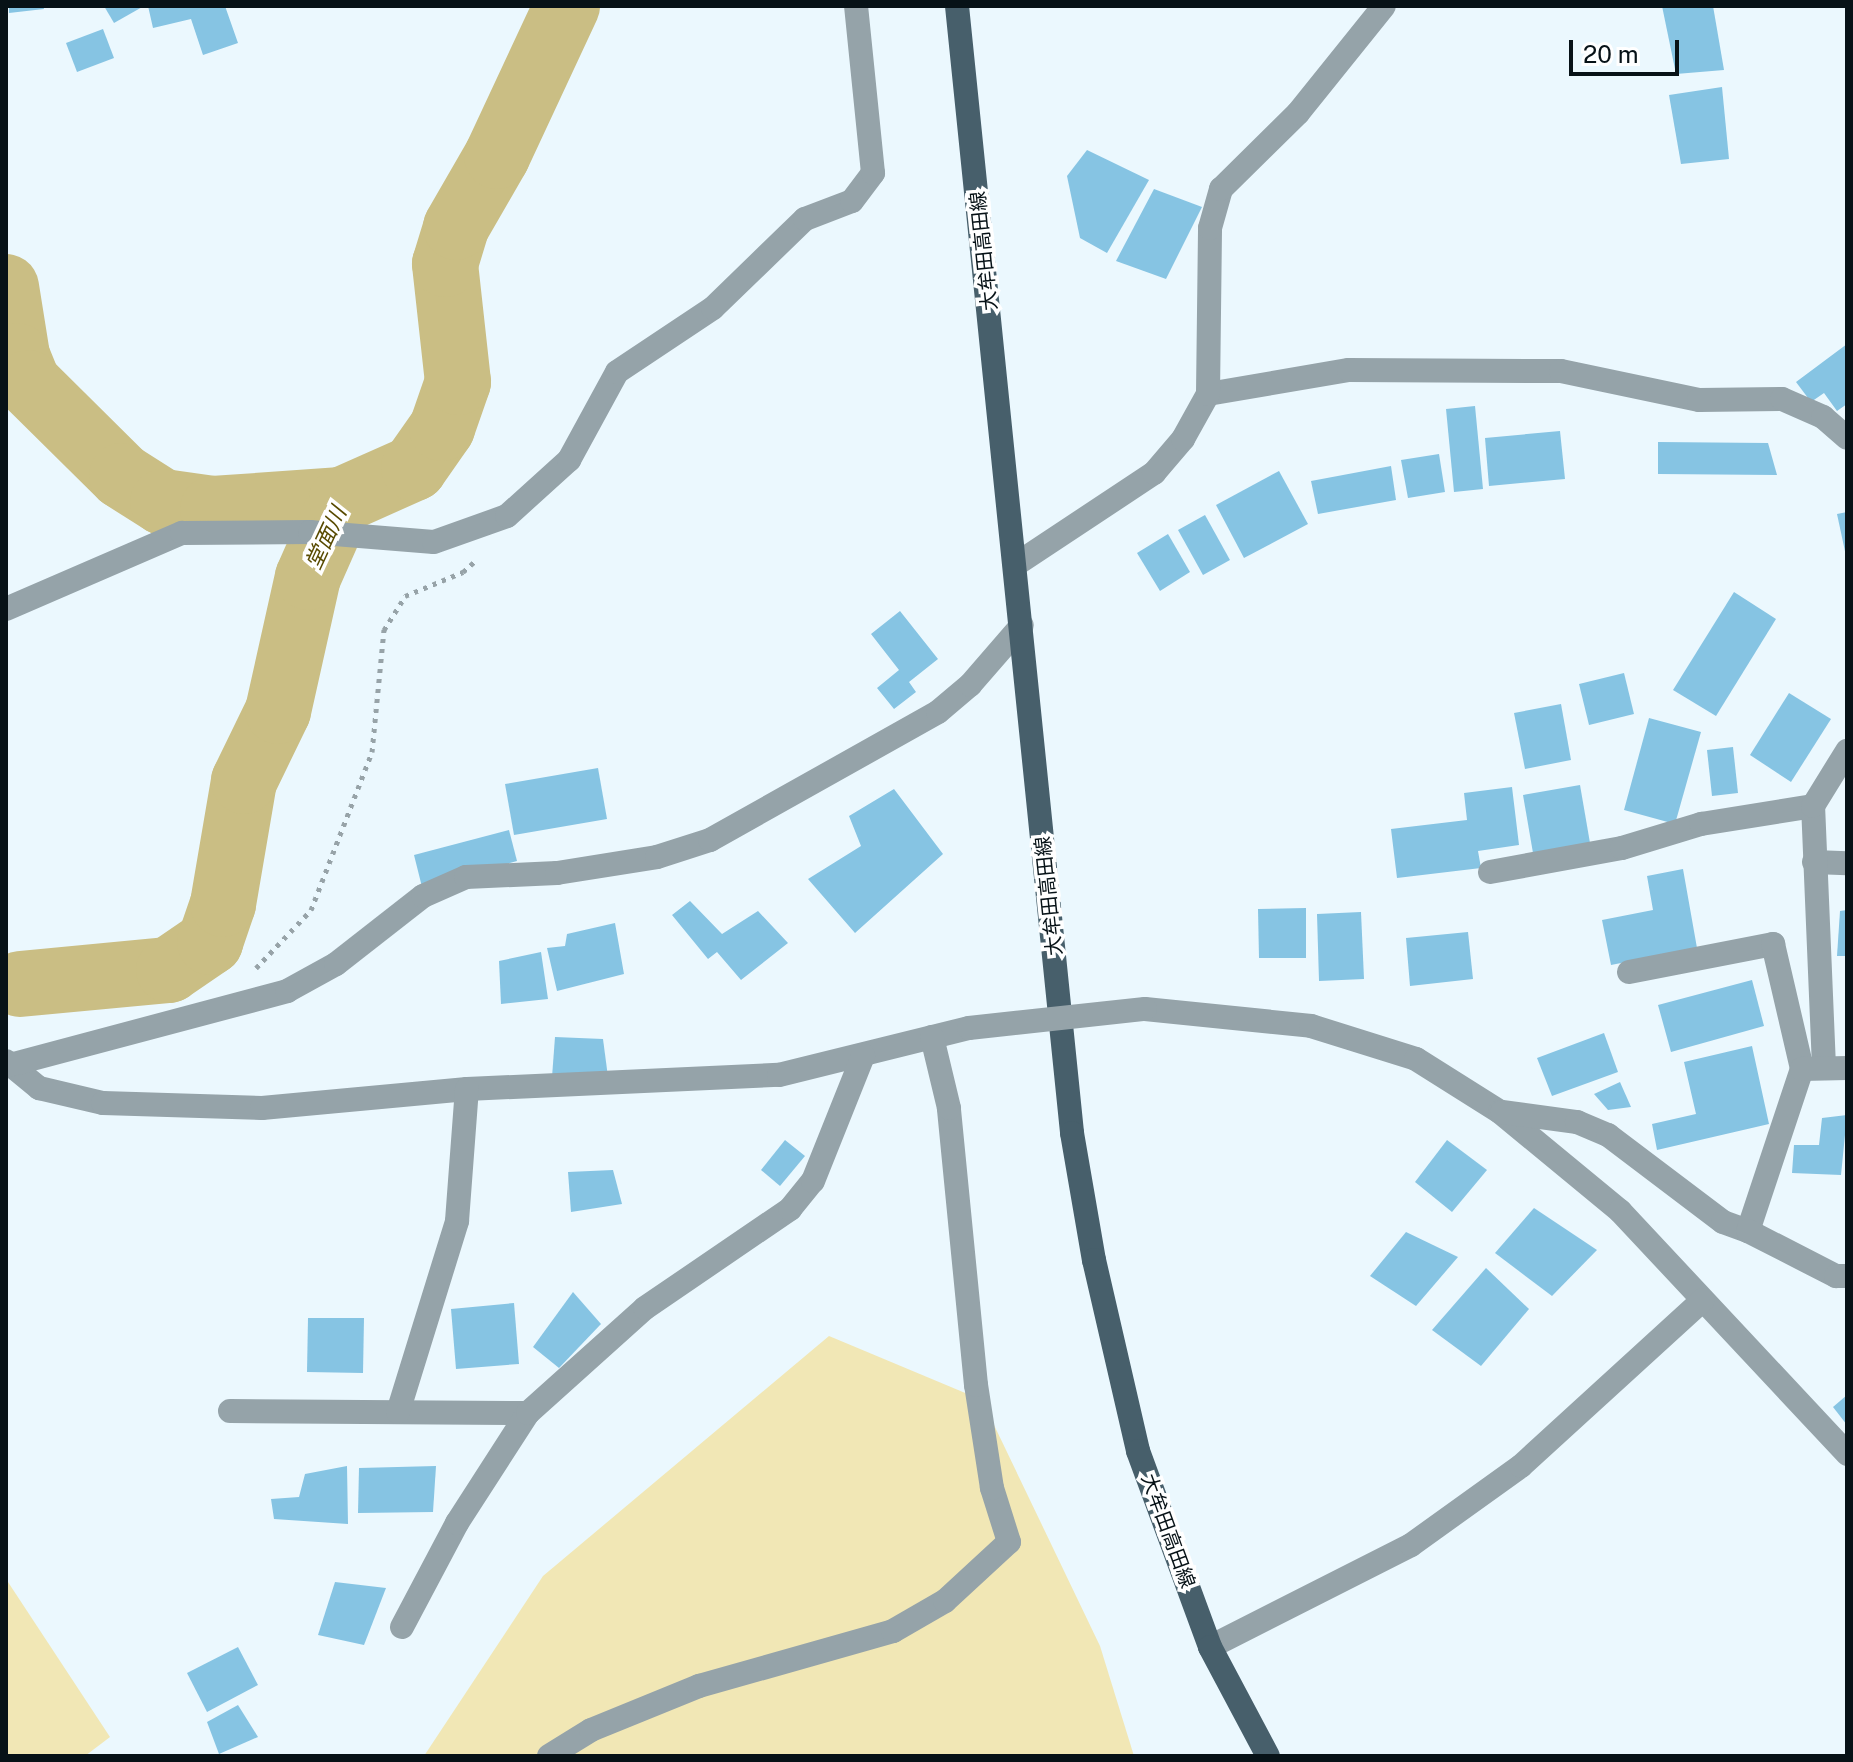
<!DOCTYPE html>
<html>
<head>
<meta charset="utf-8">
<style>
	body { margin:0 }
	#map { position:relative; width:1853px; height:1762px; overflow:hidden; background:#ebf8fe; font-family:"Public Sans","Noto Sans JP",sans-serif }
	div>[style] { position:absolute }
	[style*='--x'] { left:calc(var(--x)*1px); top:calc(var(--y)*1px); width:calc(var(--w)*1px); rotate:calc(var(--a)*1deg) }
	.green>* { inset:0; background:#f1e7b5 }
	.river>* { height:66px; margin:-33px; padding:0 33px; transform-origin:33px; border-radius:33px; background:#cabe84 }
	.building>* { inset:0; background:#86c4e3 }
	.path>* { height:5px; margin-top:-2.5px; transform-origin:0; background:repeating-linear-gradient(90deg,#97a3a8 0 4px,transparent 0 10px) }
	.minor>* { height:24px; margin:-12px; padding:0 12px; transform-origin:12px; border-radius:12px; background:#95a3a9 }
	.major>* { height:24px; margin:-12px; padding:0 12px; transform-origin:12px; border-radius:12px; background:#475f6b }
	.minor-bridge>* { height:24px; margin:-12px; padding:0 12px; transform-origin:12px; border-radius:12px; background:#95a3a9 }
	span { translate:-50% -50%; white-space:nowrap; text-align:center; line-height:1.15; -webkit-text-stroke:7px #fff; paint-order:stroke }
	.street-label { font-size:20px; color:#071217 }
	.water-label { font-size:22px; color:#584a00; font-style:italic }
	.frame { position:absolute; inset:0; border:8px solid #071217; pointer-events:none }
	.scale { position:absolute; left:1569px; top:40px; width:110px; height:36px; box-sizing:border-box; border:4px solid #071217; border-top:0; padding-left:10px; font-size:24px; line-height:28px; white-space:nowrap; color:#071217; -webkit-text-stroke:6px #fff; paint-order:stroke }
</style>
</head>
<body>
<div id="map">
	<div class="green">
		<i style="clip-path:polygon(829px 1336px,982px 1400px,1100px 1646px,1134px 1756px,424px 1756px,543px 1576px)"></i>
		<i style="clip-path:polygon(6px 1579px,110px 1737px,85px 1756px,6px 1756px)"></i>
	</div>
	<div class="river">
		<i style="--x:6;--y:287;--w:70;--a:80.9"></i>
		<i style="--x:17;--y:356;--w:29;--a:68"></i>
		<i style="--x:28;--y:383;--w:132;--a:44.7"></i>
		<i style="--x:122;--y:476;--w:49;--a:32.4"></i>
		<i style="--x:163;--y:502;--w:50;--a:8"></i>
		<i style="--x:213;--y:509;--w:129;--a:-4"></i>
		<i style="--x:20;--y:984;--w:150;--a:-5.4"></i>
		<i style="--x:169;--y:970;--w:50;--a:-34.3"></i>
		<i style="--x:210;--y:942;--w:40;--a:-71.1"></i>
		<i style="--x:223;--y:904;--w:125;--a:-80.3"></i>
		<i style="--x:244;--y:781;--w:78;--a:-64.1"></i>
		<i style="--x:278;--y:711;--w:137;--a:-77.4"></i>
		<i style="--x:308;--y:577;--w:84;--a:-66.2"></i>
		<i style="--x:342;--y:500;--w:79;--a:-24"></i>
		<i style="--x:414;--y:468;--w:49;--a:-55"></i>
		<i style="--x:442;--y:428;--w:49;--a:-70.8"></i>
		<i style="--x:458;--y:382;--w:119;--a:-96.3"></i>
		<i style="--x:445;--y:264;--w:39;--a:-73"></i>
		<i style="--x:456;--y:227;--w:82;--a:-60"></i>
		<i style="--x:497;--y:156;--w:166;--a:-65"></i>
	</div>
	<div class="building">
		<i style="clip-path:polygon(9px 6px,43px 6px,44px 9px,9px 13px)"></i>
		<i style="clip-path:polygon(104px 6px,144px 6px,114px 23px)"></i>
		<i style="clip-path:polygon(148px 6px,225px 6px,238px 43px,203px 55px,191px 19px,153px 28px)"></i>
		<i style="clip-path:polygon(1662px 6px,1713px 6px,1724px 70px,1676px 74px)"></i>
		<i style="clip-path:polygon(103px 29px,114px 58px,77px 72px,66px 43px)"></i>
		<i style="clip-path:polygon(1722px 87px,1729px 159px,1681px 164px,1669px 95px)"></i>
		<i style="clip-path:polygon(1087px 150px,1149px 180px,1107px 253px,1080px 238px,1067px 176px)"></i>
		<i style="clip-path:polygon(1154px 189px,1202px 207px,1166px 279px,1116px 261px)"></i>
		<i style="clip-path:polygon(1847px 344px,1847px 404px,1837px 411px,1824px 393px,1811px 402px,1796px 382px)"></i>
		<i style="clip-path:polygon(1475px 406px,1483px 489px,1454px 492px,1446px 409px)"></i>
		<i style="clip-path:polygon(1560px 431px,1565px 479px,1489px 486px,1485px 438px)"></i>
		<i style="clip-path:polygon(1658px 442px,1768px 443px,1777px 475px,1658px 474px)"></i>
		<i style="clip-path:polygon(1439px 454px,1445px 492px,1408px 498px,1401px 460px)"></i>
		<i style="clip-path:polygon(1391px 466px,1396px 500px,1318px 514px,1311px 481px)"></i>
		<i style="clip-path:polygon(1279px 471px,1308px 524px,1244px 558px,1216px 505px)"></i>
		<i style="clip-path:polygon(1847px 512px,1847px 556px,1846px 556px,1837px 514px)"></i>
		<i style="clip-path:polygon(1205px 515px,1230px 560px,1203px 575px,1178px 530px)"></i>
		<i style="clip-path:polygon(1168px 534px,1190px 572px,1160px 591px,1137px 553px)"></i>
		<i style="clip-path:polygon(1734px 592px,1776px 619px,1716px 716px,1673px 690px)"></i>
		<i style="clip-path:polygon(900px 611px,938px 659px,909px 682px,916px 692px,894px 709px,877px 688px,899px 670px,871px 634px)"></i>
		<i style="clip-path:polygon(1624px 673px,1634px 714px,1589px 725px,1579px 684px)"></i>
		<i style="clip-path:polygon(1789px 693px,1831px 719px,1791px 782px,1750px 755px)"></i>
		<i style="clip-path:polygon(1561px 704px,1571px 760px,1525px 769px,1514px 713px)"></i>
		<i style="clip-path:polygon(1649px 718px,1701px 732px,1675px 824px,1624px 810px)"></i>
		<i style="clip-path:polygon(1733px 747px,1738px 793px,1712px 796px,1707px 750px)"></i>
		<i style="clip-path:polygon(598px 768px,607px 819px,514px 835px,505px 784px)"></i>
		<i style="clip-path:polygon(1580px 785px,1590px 843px,1533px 853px,1523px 795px)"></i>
		<i style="clip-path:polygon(1512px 787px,1519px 845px,1478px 851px,1481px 868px,1397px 878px,1391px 829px,1467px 820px,1464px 793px)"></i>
		<i style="clip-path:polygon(894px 789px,943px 854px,855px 933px,808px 879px,861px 846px,849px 816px)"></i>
		<i style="clip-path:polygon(509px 830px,517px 861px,422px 887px,414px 855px)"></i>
		<i style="clip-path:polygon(1683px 869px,1697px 948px,1611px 965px,1602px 920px,1653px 910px,1647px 876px)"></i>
		<i style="clip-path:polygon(690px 901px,722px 934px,758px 911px,788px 943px,741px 980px,717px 952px,708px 959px,672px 915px)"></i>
		<i style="clip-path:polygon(1306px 908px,1306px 958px,1259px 958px,1258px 909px)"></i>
		<i style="clip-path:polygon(1847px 910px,1847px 956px,1837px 956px,1840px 911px)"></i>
		<i style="clip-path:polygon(1361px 912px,1364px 979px,1319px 981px,1317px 914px)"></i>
		<i style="clip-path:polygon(615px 923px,624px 974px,557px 991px,547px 948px,565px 946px,567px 934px)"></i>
		<i style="clip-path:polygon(1468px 932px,1473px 979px,1410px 986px,1406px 938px)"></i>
		<i style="clip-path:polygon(541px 952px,548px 999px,501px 1004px,499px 961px)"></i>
		<i style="clip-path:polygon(1752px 980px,1764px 1026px,1671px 1052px,1658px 1005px)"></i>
		<i style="clip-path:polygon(1604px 1033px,1618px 1072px,1552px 1096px,1537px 1058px)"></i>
		<i style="clip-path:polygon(555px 1037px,603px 1039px,608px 1077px,552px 1077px)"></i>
		<i style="clip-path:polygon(1752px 1046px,1769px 1124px,1657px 1150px,1652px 1124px,1696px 1114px,1684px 1062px)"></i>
		<i style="clip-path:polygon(1620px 1082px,1631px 1107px,1608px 1110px,1594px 1094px)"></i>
		<i style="clip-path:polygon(1847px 1115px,1841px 1175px,1792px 1173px,1794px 1145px,1819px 1145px,1822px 1118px)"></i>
		<i style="clip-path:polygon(785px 1140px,805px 1156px,780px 1186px,761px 1170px)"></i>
		<i style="clip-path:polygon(1447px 1140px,1487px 1170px,1452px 1212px,1415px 1182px)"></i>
		<i style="clip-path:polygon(613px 1170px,622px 1204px,571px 1212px,568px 1172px)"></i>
		<i style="clip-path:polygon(1534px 1208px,1597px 1250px,1552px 1296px,1495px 1253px)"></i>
		<i style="clip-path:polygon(1406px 1232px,1458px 1257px,1416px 1306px,1370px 1276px)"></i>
		<i style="clip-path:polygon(1486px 1268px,1529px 1309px,1481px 1366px,1432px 1330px)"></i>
		<i style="clip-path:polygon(573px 1292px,601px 1324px,559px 1368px,533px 1347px)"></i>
		<i style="clip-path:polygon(514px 1303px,519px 1364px,456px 1369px,451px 1309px)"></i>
		<i style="clip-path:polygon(308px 1318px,364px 1318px,363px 1373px,307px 1372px)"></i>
		<i style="clip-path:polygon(1847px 1395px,1847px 1425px,1833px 1407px)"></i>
		<i style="clip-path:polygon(347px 1466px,348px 1524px,274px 1519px,271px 1499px,299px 1497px,305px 1474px)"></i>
		<i style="clip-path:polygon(436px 1466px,433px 1512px,358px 1513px,359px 1468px)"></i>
		<i style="clip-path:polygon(335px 1582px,386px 1588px,364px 1645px,318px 1635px)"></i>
		<i style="clip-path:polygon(238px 1647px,258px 1685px,207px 1712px,187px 1673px)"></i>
		<i style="clip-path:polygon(238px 1705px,258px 1737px,219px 1754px,207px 1722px)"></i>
	</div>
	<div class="path">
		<i style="--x:256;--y:968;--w:80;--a:-46.5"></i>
		<i style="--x:311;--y:910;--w:169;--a:-68.9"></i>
		<i style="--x:372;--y:752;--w:123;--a:-84.4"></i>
		<i style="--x:384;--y:630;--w:40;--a:-58"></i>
		<i style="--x:405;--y:596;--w:63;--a:-22.5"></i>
		<i style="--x:463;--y:572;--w:15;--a:-42"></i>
	</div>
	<div class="minor">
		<i style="--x:1208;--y:394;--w:143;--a:-9.7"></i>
		<i style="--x:1349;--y:370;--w:212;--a:0.3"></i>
		<i style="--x:1561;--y:371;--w:141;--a:11.9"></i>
		<i style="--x:1699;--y:400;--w:83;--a:-0.7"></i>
		<i style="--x:1782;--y:399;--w:45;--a:23.7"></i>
		<i style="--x:1823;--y:417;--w:32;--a:41"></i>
		<i style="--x:1015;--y:565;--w:167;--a:-33.5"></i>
		<i style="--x:1154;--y:473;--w:45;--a:-49.5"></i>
		<i style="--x:1183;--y:439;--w:51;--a:-60.9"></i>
		<i style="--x:1208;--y:394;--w:166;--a:-89.3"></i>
		<i style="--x:1210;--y:228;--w:41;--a:-74.2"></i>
		<i style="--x:1221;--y:189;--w:108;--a:-44.6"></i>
		<i style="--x:1298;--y:113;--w:137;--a:-51.2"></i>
		<i style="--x:6;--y:609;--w:192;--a:-23.4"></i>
		<i style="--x:182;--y:533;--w:128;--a:-0.4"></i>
		<i style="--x:310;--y:532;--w:124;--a:4.6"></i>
		<i style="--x:434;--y:542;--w:77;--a:-19.6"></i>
		<i style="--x:507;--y:516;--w:84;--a:-42.1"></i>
		<i style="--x:569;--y:460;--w:100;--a:-61.4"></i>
		<i style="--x:617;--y:372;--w:115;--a:-33.7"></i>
		<i style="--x:713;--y:308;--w:128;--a:-44.1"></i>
		<i style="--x:805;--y:219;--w:50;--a:-21"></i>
		<i style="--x:852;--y:201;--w:35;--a:-53"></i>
		<i style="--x:873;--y:173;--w:168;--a:-95.8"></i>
		<i style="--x:1814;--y:862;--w:33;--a:2"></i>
		<i style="--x:1490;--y:872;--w:134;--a:-10.3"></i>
		<i style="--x:1622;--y:848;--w:83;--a:-16.9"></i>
		<i style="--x:1701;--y:824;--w:113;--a:-9.1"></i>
		<i style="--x:1629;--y:972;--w:147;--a:-11"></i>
		<i style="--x:1773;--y:944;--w:128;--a:76.9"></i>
		<i style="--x:1145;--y:1009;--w:167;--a:5.8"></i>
		<i style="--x:1311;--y:1026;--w:110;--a:17.4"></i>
		<i style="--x:1416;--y:1059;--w:99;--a:32.2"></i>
		<i style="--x:1500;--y:1112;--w:156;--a:39.5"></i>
		<i style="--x:1620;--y:1211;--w:333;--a:46.9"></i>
		<i style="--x:6;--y:1061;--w:43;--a:39.3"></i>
		<i style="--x:39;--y:1088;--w:66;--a:13.2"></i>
		<i style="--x:103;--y:1103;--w:159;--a:1.8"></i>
		<i style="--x:262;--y:1108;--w:206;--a:-5.3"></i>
		<i style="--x:467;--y:1089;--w:312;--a:-2.6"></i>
		<i style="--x:779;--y:1075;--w:196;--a:-13.9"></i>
		<i style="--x:6;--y:1066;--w:291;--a:-14.9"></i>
		<i style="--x:287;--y:991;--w:56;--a:-28.9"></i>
		<i style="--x:336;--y:964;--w:110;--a:-38"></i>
		<i style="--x:423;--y:896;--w:47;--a:-23.8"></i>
		<i style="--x:466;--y:877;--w:91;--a:-2.5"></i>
		<i style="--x:557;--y:873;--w:101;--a:-9.1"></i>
		<i style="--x:657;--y:857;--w:56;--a:-17.8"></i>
		<i style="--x:710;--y:840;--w:261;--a:-29.3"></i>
		<i style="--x:938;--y:712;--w:42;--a:-40.2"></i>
		<i style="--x:970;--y:685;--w:79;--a:-49.1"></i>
		<i style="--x:1824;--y:1067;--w:261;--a:-92.4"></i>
		<i style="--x:1813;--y:806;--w:65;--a:-58.3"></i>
		<i style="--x:1502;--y:1112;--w:76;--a:7.6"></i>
		<i style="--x:1577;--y:1122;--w:34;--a:23"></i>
		<i style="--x:1608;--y:1135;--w:144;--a:37.1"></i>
		<i style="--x:1723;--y:1222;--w:27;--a:20"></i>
		<i style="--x:1748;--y:1231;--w:171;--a:-71.6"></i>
		<i style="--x:1802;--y:1069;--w:45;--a:-1.3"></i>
		<i style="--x:1748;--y:1231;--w:99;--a:27.1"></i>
		<i style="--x:1836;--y:1276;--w:11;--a:0"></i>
		<i style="--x:230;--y:1411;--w:298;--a:0.4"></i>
		<i style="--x:398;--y:1412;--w:200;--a:-72.8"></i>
		<i style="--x:457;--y:1221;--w:132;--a:-85.7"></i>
		<i style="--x:402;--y:1627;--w:118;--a:-62.1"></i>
		<i style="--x:457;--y:1523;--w:131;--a:-57.2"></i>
		<i style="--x:528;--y:1413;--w:157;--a:-41.9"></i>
		<i style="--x:645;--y:1308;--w:176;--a:-34.3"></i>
		<i style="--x:790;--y:1209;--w:36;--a:-51"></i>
		<i style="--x:813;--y:1181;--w:135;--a:-68.2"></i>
		<i style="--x:1210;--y:1647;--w:225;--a:-26.9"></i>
		<i style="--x:1411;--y:1545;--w:135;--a:-35.7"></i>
		<i style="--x:1521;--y:1466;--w:246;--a:-42.4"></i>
		<i style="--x:549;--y:1756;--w:49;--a:-31.8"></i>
		<i style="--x:591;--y:1730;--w:117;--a:-22.2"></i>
		<i style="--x:699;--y:1686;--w:202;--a:-15.8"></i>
		<i style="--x:893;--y:1631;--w:60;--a:-30"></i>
		<i style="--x:945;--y:1601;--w:87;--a:-42.7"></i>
		<i style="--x:1009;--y:1542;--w:57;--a:-107.5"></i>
		<i style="--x:992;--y:1488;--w:104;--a:-98.8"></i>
		<i style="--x:976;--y:1385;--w:278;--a:-95.6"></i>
		<i style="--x:949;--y:1108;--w:73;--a:-103.5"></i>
	</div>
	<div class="major">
		<i style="--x:957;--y:6;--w:1133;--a:84.17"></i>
		<i style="--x:1072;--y:1133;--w:129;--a:80.2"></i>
		<i style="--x:1094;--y:1260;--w:196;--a:77"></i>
		<i style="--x:1138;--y:1451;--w:209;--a:69.8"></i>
		<i style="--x:1210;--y:1647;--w:123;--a:62"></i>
	</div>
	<div class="minor-bridge">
		<i style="--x:969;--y:1028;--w:177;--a:-6.2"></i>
	</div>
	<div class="street-label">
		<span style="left:984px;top:251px;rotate:-96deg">大牟田高田線</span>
		<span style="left:1049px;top:896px;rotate:-96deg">大牟田高田線</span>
		<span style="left:1168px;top:1531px;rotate:70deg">大牟田高田線</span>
	</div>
	<div class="water-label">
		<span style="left:326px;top:538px;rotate:-65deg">堂面川</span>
	</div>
	<div class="frame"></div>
	<div class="scale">20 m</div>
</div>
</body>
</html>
